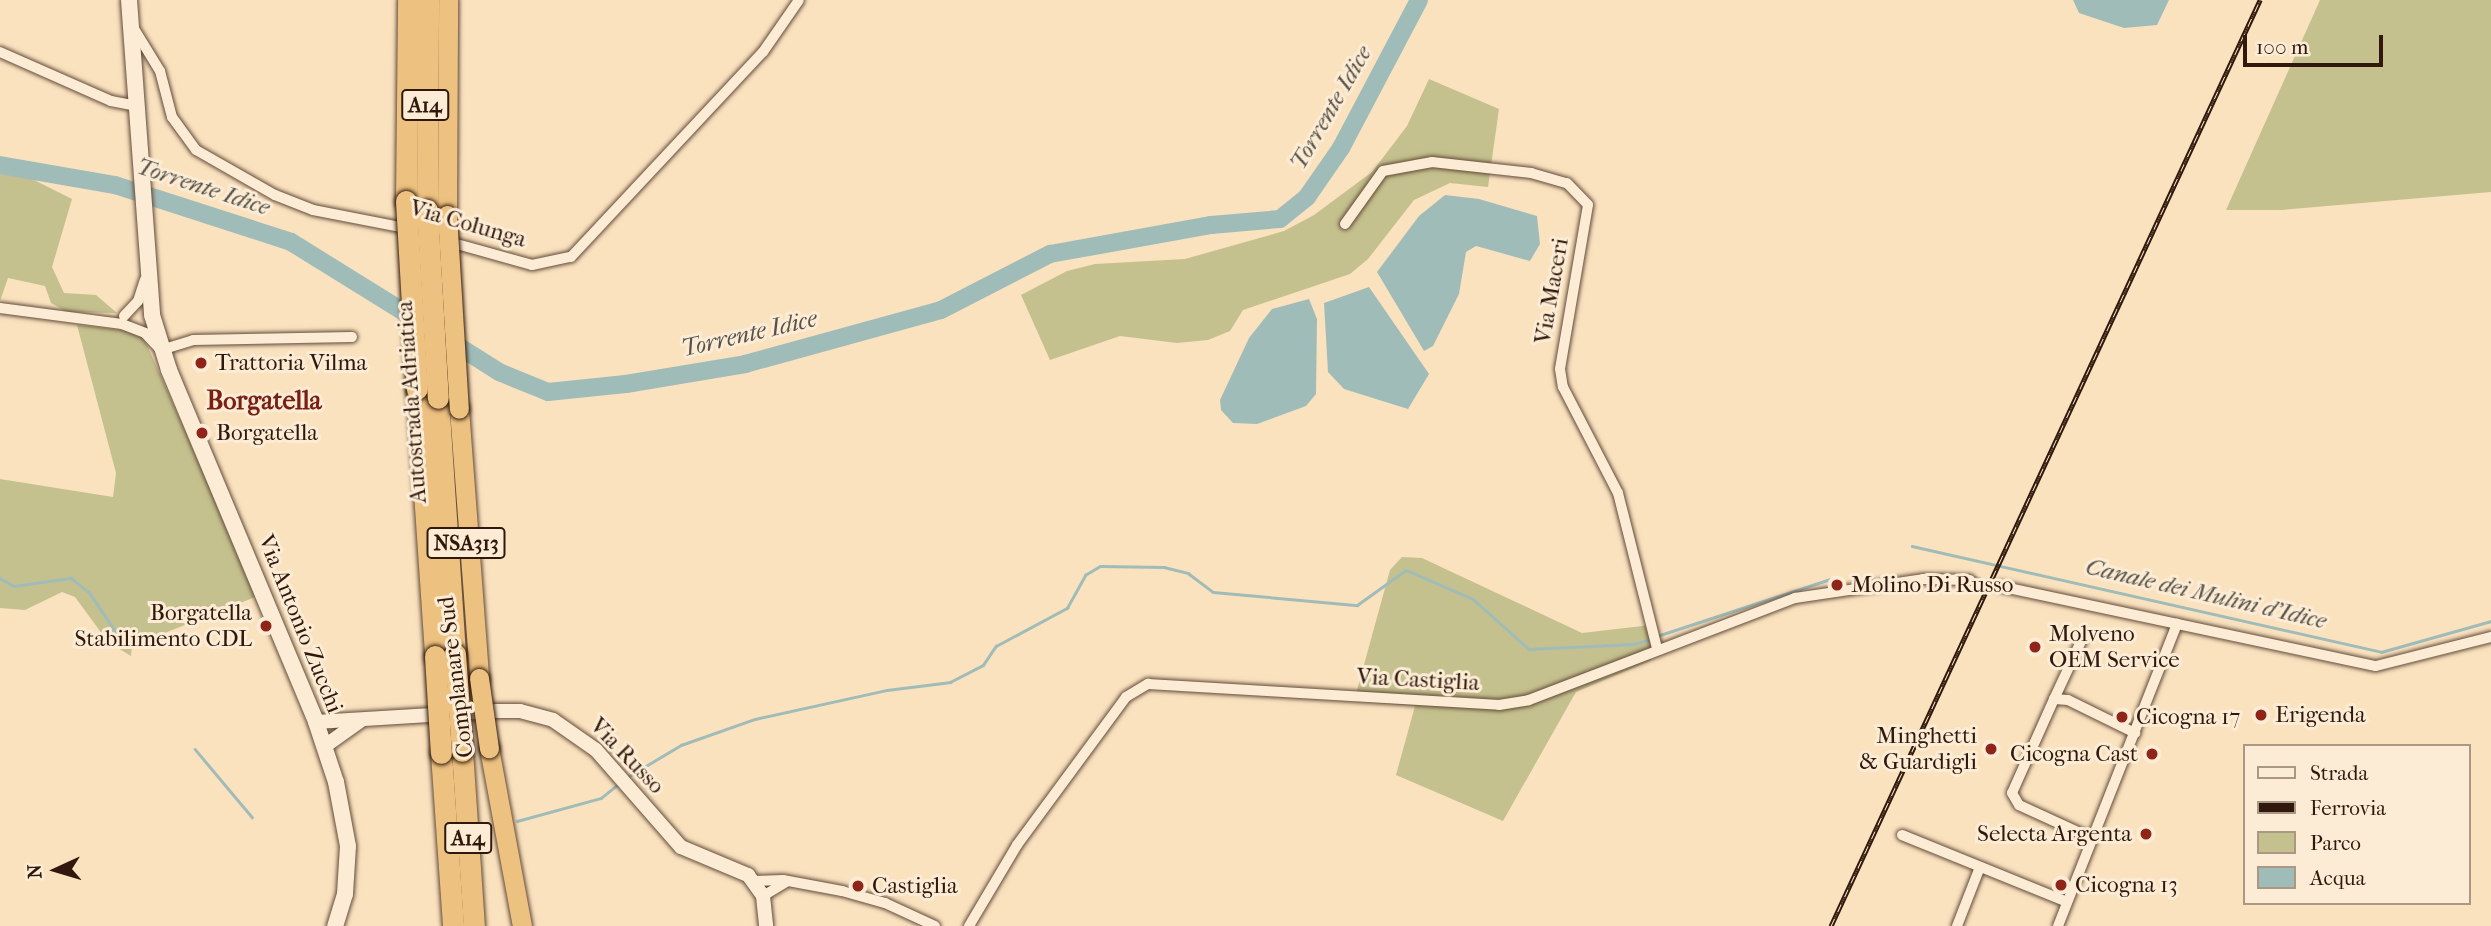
<!DOCTYPE html>
<html>
<head>
<meta charset="utf-8">
<style>
	body { margin:0 }
	#map { position:relative; width:2491px; height:926px; overflow:hidden; background:#fae2bf; font-family:"IM FELL French Canon",serif }
	div>[style] { position:absolute }
	[style*='--x'] { left:calc(var(--x)*1px); top:calc(var(--y)*1px); width:calc(var(--w)*1px); rotate:calc(var(--a)*1deg) }
	.green>* { inset:0; background:#c5c18e }
	.water>* { inset:0; background:#a0bcb9 }
	.stream>* { height:2.5px; margin:-1.25px; padding:0 1.25px; transform-origin:1.25px; border-radius:1.25px; background:#a0bcb9 }
	.river>* { height:18px; margin:-9px; padding:0 9px; transform-origin:9px; border-radius:9px; background:#a0bcb9 }
	.minor-tunnel>* { height:10px; margin-top:-5px; transform-origin:0; background:repeating-linear-gradient(90deg,#d2ba9b 0 10px,transparent 0 15px) }
	.roads { filter:drop-shadow(0 0 2px #624b39) drop-shadow(0 0 2px #624b39) }
	.minor>* { height:10px; margin:-5px; padding:0 5px; transform-origin:5px; border-radius:5px; background:#fcecd5 }
	.tertiary>* { height:14px; margin:-7px; padding:0 7px; transform-origin:7px; border-radius:7px; background:#fcecd5 }
	.secondary>* { height:16px; margin:-8px; padding:0 8px; transform-origin:8px; border-radius:8px; background:#fcecd5 }
	.trunk>* { height:19px; margin:-9.5px; padding:0 9.5px; transform-origin:9.5px; border-radius:9.5px; background:#edc180 }
	.motorway>* { height:21px; margin:-10.5px; padding:0 10.5px; transform-origin:10.5px; border-radius:10.5px; background:#edc180 }
	.rail>* { height:5px; margin-top:-2.5px; transform-origin:0; background:repeating-linear-gradient(90deg,#fcecd5 0 8px,#30190c 0 16px); box-sizing:border-box; border-block:2px solid #30190c }
	.bridges { filter:drop-shadow(0 0 2px #30190c) drop-shadow(0 0 2px #30190c) }
	.trunk-bridge>* { height:19px; margin:-9.5px; padding:0 9.5px; transform-origin:9.5px; border-radius:9.5px; background:#edc180 }
	.motorway-bridge>* { height:21px; margin:-10.5px; padding:0 10.5px; transform-origin:10.5px; border-radius:10.5px; background:#edc180 }
	.dots>* { width:19px; height:19px; translate:-50% -50%; box-sizing:border-box; border:4px solid #fcecd5; border-radius:50% }
	span { translate:-50% -50%; white-space:nowrap; text-align:center; line-height:1.15; -webkit-text-stroke:6px #fcecd5; paint-order:stroke }
	.shield-label span { padding:2px 5px; background:#fcecd5; border:2px solid; border-radius:5px; -webkit-text-stroke-width:0 }
	.shield-label { font-size:21px; color:#30190c; font-weight:700 }
	.street-label { font-size:23px; color:#30190c }
	.poi-label { font-size:23px; color:#30190c }
	.left { translate:0 -50%; text-align:left }
	.right { translate:-100% -50%; text-align:right }
	.water-label { font-size:24px; color:#575249; font-style:italic }
	.quarter-label { font-size:26px; color:#7a1f14; font-weight:700 }
	.legend { position:absolute; left:2243px; top:744px; width:228px; height:161px; box-sizing:border-box; background:#fcecd5; border:2px solid #aa9885; margin:0; padding:9px 12px; list-style:none; font-size:21px; color:#30190c }
	.legend li { display:flex; align-items:center; gap:14px; height:35px }
	.legend b { width:35px; border:2px solid #aa9885 }
	.north { position:absolute; left:21px; top:835px; width:70px; height:70px; -webkit-text-stroke:5px #fcecd5; paint-order:stroke; rotate:266deg; font-size:19px; font-weight:700; line-height:28px; text-align:center; color:#30190c }
	.north::after { content:''; display:block; margin:auto; width:24px; height:32px; background:#30190c; clip-path:polygon(50% 0,100% 100%,50% 72%,0 100%) }
	.scale { position:absolute; left:2243px; top:35px; width:140px; height:32px; box-sizing:border-box; border:4px solid #30190c; border-top:0; padding-left:9px; font-size:21px; line-height:24px; white-space:nowrap; color:#30190c; -webkit-text-stroke:5px #fcecd5; paint-order:stroke }
</style>
</head>
<body>
<div id="map">
	<div class="green">
		<i style="clip-path:polygon(2320px 0,2491px 0,2491px 192px,2281px 210px,2226px 210px)"></i>
		<i style="clip-path:polygon(1429px 79px,1499px 109px,1488px 187px,1450px 183px,1414px 200px,1368px 259px,1350px 274px,1243px 310px,1230px 331px,1208px 340px,1177px 343px,1120px 336px,1050px 360px,1021px 295px,1067px 271px,1095px 264px,1185px 259px,1284px 231px,1314px 215px,1372px 172px,1407px 126px)"></i>
		<i style="clip-path:polygon(0 174px,32px 179px,72px 199px,52px 267px,64px 293px,96px 295px,117px 313px,67px 312px,51px 303px,45px 286px,8px 278px,0 301px)"></i>
		<i style="clip-path:polygon(77px 325px,139px 332px,147px 345px,258px 596px,132px 646px,131px 656px,108px 642px,75px 597px,62px 592px,25px 610px,0 608px,0 479px,113px 497px,116px 473px)"></i>
		<i style="clip-path:polygon(1402px 557px,1422px 558px,1582px 633px,1651px 625px,1657px 643px,1650px 661px,1576px 692px,1503px 821px,1396px 775px,1415px 706px,1354px 701px,1390px 570px)"></i>
	</div>
	<div class="water">
		<i style="clip-path:polygon(2073px 0,2169px 0,2157px 25px,2124px 28px,2079px 13px)"></i>
		<i style="clip-path:polygon(1445px 195px,1479px 199px,1537px 216px,1540px 244px,1530px 261px,1476px 246px,1466px 252px,1459px 294px,1433px 346px,1424px 351px,1377px 272px,1419px 216px)"></i>
		<i style="clip-path:polygon(1369px 287px,1429px 374px,1408px 409px,1344px 389px,1328px 372px,1324px 303px)"></i>
		<i style="clip-path:polygon(1309px 299px,1317px 319px,1316px 394px,1306px 406px,1257px 424px,1233px 423px,1221px 410px,1220px 400px,1249px 338px,1272px 309px)"></i>
	</div>
	<div class="stream">
		<i style="--x:1912;--y:546;--w:481;--a:12.7"></i>
		<i style="--x:2381;--y:652;--w:114;--a:-15.7"></i>
		<i style="--x:0;--y:578;--w:16;--a:30"></i>
		<i style="--x:14;--y:586;--w:58;--a:-8"></i>
		<i style="--x:71;--y:578;--w:23;--a:38"></i>
		<i style="--x:89;--y:592;--w:57;--a:55.8"></i>
		<i style="--x:121;--y:639;--w:13;--a:23"></i>
		<i style="--x:1657;--y:636;--w:182;--a:-18.2"></i>
		<i style="--x:195;--y:749;--w:89;--a:50"></i>
		<i style="--x:629;--y:776;--w:61;--a:-30.8"></i>
		<i style="--x:681;--y:745;--w:78;--a:-19.4"></i>
		<i style="--x:755;--y:719;--w:135;--a:-12.4"></i>
		<i style="--x:887;--y:690;--w:64;--a:-7.2"></i>
		<i style="--x:950;--y:682;--w:37;--a:-27"></i>
		<i style="--x:983;--y:665;--w:23;--a:-56"></i>
		<i style="--x:996;--y:646;--w:81;--a:-28.2"></i>
		<i style="--x:1067;--y:608;--w:38;--a:-61"></i>
		<i style="--x:1085;--y:575;--w:17;--a:-31"></i>
		<i style="--x:1100;--y:566;--w:64;--a:0.9"></i>
		<i style="--x:1164;--y:567;--w:25;--a:14"></i>
		<i style="--x:1188;--y:573;--w:31;--a:37"></i>
		<i style="--x:1213;--y:592;--w:145;--a:5.2"></i>
		<i style="--x:1357;--y:605;--w:60;--a:-35.5"></i>
		<i style="--x:1406;--y:570;--w:73;--a:23.4"></i>
		<i style="--x:1473;--y:599;--w:75;--a:41.8"></i>
		<i style="--x:1529;--y:649;--w:105;--a:-2.7"></i>
		<i style="--x:1634;--y:644;--w:18;--a:-16"></i>
		<i style="--x:517;--y:821;--w:87;--a:-15.3"></i>
		<i style="--x:601;--y:798;--w:19;--a:-39"></i>
	</div>
	<div class="river">
		<i style="--x:0;--y:165;--w:117;--a:9.9"></i>
		<i style="--x:115;--y:185;--w:185;--a:17.9"></i>
		<i style="--x:291;--y:242;--w:152;--a:31.8"></i>
		<i style="--x:447;--y:339;--w:62;--a:32.4"></i>
		<i style="--x:499;--y:372;--w:53;--a:22.2"></i>
		<i style="--x:548;--y:392;--w:78;--a:-5.9"></i>
		<i style="--x:626;--y:384;--w:121;--a:-9.5"></i>
		<i style="--x:745;--y:364;--w:203;--a:-15.4"></i>
		<i style="--x:941;--y:310;--w:123;--a:-27.2"></i>
		<i style="--x:1050;--y:254;--w:164;--a:-10.2"></i>
		<i style="--x:1211;--y:225;--w:69;--a:-5"></i>
		<i style="--x:1280;--y:219;--w:35;--a:-39"></i>
		<i style="--x:1307;--y:197;--w:60;--a:-55.2"></i>
		<i style="--x:1341;--y:148;--w:167;--a:-62.2"></i>
	</div>
	<div class="minor-tunnel">
		<i style="--x:1970;--y:580;--w:30;--a:12"></i>
	</div>
	<div class="roads">
		<div class="minor">
			<i style="--x:133;--y:27;--w:52;--a:58.5"></i>
			<i style="--x:160;--y:71;--w:48;--a:75.4"></i>
			<i style="--x:172;--y:117;--w:41;--a:54"></i>
			<i style="--x:196;--y:150;--w:91;--a:29.7"></i>
			<i style="--x:275;--y:195;--w:41;--a:21.5"></i>
			<i style="--x:313;--y:210;--w:100;--a:11"></i>
			<i style="--x:0;--y:52;--w:121;--a:23.8"></i>
			<i style="--x:111;--y:101;--w:25;--a:11"></i>
			<i style="--x:1345;--y:224;--w:65;--a:-54.4"></i>
			<i style="--x:1383;--y:171;--w:50;--a:-10.4"></i>
			<i style="--x:1432;--y:162;--w:100;--a:6.3"></i>
			<i style="--x:1531;--y:173;--w:37;--a:16"></i>
			<i style="--x:1567;--y:183;--w:30;--a:46"></i>
			<i style="--x:1588;--y:205;--w:166;--a:99.7"></i>
			<i style="--x:1560;--y:369;--w:18;--a:81"></i>
			<i style="--x:1563;--y:387;--w:119;--a:62.6"></i>
			<i style="--x:1618;--y:493;--w:160;--a:75.9"></i>
			<i style="--x:446;--y:241;--w:89;--a:15.6"></i>
			<i style="--x:532;--y:265;--w:40;--a:-12"></i>
			<i style="--x:571;--y:257;--w:281;--a:-46.9"></i>
			<i style="--x:763;--y:52;--w:63;--a:-55.3"></i>
			<i style="--x:0;--y:308;--w:123;--a:7.5"></i>
			<i style="--x:122;--y:324;--w:25;--a:21"></i>
			<i style="--x:145;--y:333;--w:23;--a:47"></i>
			<i style="--x:161;--y:350;--w:34;--a:-17"></i>
			<i style="--x:193;--y:340;--w:159;--a:-1.1"></i>
			<i style="--x:124;--y:316;--w:21;--a:-47"></i>
			<i style="--x:138;--y:301;--w:22;--a:-72"></i>
			<i style="--x:1999;--y:586;--w:385;--a:12"></i>
			<i style="--x:2376;--y:666;--w:119;--a:-14.2"></i>
			<i style="--x:2054;--y:699;--w:68;--a:-64.9"></i>
			<i style="--x:1902;--y:835;--w:178;--a:22.1"></i>
			<i style="--x:2091;--y:838;--w:79;--a:-155.4"></i>
			<i style="--x:2019;--y:805;--w:14;--a:-120"></i>
			<i style="--x:2012;--y:793;--w:103;--a:-65.9"></i>
			<i style="--x:2054;--y:699;--w:14;--a:4"></i>
			<i style="--x:2068;--y:700;--w:75;--a:26.2"></i>
			<i style="--x:754;--y:881;--w:29;--a:-2"></i>
			<i style="--x:783;--y:880;--w:60;--a:10.6"></i>
			<i style="--x:842;--y:891;--w:45;--a:15.6"></i>
			<i style="--x:885;--y:903;--w:55;--a:24.7"></i>
			<i style="--x:763;--y:896;--w:29;--a:-31"></i>
			<i style="--x:969;--y:926;--w:94;--a:-59.3"></i>
			<i style="--x:1017;--y:845;--w:184;--a:-53.6"></i>
			<i style="--x:1126;--y:697;--w:26;--a:-31"></i>
			<i style="--x:1148;--y:684;--w:352;--a:3.4"></i>
			<i style="--x:1499;--y:705;--w:30;--a:-9"></i>
			<i style="--x:1529;--y:700;--w:285;--a:-21"></i>
			<i style="--x:1795;--y:598;--w:129;--a:-8.4"></i>
			<i style="--x:1923;--y:579;--w:47;--a:1.2"></i>
			<i style="--x:1957;--y:926;--w:63;--a:-68.7"></i>
			<i style="--x:2058;--y:926;--w:325;--a:-68.5"></i>
		</div>
		<div class="tertiary">
			<i style="--x:316;--y:722;--w:178;--a:-3.5"></i>
			<i style="--x:494;--y:711;--w:26;--a:0"></i>
			<i style="--x:520;--y:711;--w:34;--a:15"></i>
			<i style="--x:553;--y:720;--w:52;--a:34.9"></i>
			<i style="--x:596;--y:750;--w:129;--a:48.8"></i>
			<i style="--x:681;--y:847;--w:73;--a:22.7"></i>
			<i style="--x:748;--y:875;--w:26;--a:54"></i>
			<i style="--x:763;--y:896;--w:30;--a:84"></i>
			<i style="--x:325;--y:746;--w:43;--a:-35.5"></i>
		</div>
		<div class="secondary">
			<i style="--x:129;--y:0;--w:316;--a:85.8"></i>
			<i style="--x:152;--y:315;--w:58;--a:72.8"></i>
			<i style="--x:169;--y:370;--w:381;--a:67.3"></i>
			<i style="--x:316;--y:722;--w:63;--a:71.6"></i>
			<i style="--x:336;--y:782;--w:65;--a:79.4"></i>
			<i style="--x:348;--y:846;--w:48;--a:93.6"></i>
			<i style="--x:345;--y:894;--w:34;--a:107"></i>
		</div>
		<div class="trunk">
			<i style="--x:447;--y:215;--w:215;--a:-89.7"></i>
			<i style="--x:459;--y:409;--w:270;--a:85.7"></i>
			<i style="--x:489;--y:748;--w:181;--a:79.5"></i>
		</div>
		<div class="motorway">
			<i style="--x:406;--y:201;--w:201;--a:-89.4"></i>
			<i style="--x:427;--y:210;--w:210;--a:-89.7"></i>
			<i style="--x:417;--y:389;--w:268;--a:86.1"></i>
			<i style="--x:438;--y:398;--w:257;--a:86.2"></i>
			<i style="--x:462;--y:751;--w:175;--a:86.1"></i>
			<i style="--x:441;--y:753;--w:173;--a:86"></i>
		</div>
	</div>
	<div class="rail">
		<i style="--x:1831;--y:926;--w:1021;--a:-65.14"></i>
	</div>
	<div class="bridges">
		<div class="trunk-bridge">
			<i style="--x:447;--y:215;--w:194;--a:86.5"></i>
			<i style="--x:479;--y:678;--w:71;--a:81.9"></i>
		</div>
		<div class="motorway-bridge">
			<i style="--x:406;--y:201;--w:188;--a:86.7"></i>
			<i style="--x:427;--y:210;--w:188;--a:86.7"></i>
			<i style="--x:455;--y:654;--w:97;--a:85.9"></i>
			<i style="--x:435;--y:656;--w:97;--a:86.5"></i>
		</div>
	</div>
	<div class="dots">
		<i style="left:201px;top:363px;background:#8f2418"></i>
		<i style="left:202px;top:433px;background:#8f2418"></i>
		<i style="left:1837px;top:585px;background:#8f2418"></i>
		<i style="left:266px;top:626px;background:#8f2418"></i>
		<i style="left:2035px;top:647px;background:#8f2418"></i>
		<i style="left:2261px;top:715px;background:#8f2418"></i>
		<i style="left:2122px;top:717px;background:#8f2418"></i>
		<i style="left:1991px;top:749px;background:#8f2418"></i>
		<i style="left:2152px;top:754px;background:#8f2418"></i>
		<i style="left:2146px;top:834px;background:#8f2418"></i>
		<i style="left:2061px;top:885px;background:#8f2418"></i>
		<i style="left:858px;top:886px;background:#8f2418"></i>
	</div>
	<div class="shield-label">
		<span style="left:425px;top:105px">A14</span>
		<span style="left:466px;top:543px">NSA313</span>
		<span style="left:468px;top:838px">A14</span>
	</div>
	<div class="street-label">
		<span style="left:468px;top:224px;rotate:16deg">Via Colunga</span>
		<span style="left:1552px;top:291px;rotate:-80deg">Via Maceri</span>
		<span style="left:412px;top:402px;rotate:-94deg">Autostrada Adriatica</span>
		<span style="left:300px;top:624px;rotate:68deg">Via Antonio Zucchi</span>
		<span style="left:456px;top:677px;rotate:-97deg">Complanare Sud</span>
		<span style="left:1418px;top:680px;rotate:3deg">Via Castiglia</span>
		<span style="left:627px;top:756px;rotate:46deg">Via Russo</span>
	</div>
	<div class="poi-label">
		<span class="left" style="left:215px;top:363px">Trattoria Vilma</span>
		<span class="left" style="left:216px;top:433px">Borgatella</span>
		<span class="left" style="left:1851px;top:585px">Molino Di Russo</span>
		<span class="right" style="left:252px;top:626px">Borgatella<br>Stabilimento CDL</span>
		<span class="left" style="left:2049px;top:647px">Molveno<br>OEM Service</span>
		<span class="left" style="left:2275px;top:715px">Erigenda</span>
		<span class="left" style="left:2136px;top:717px">Cicogna 17</span>
		<span class="right" style="left:1977px;top:749px">Minghetti<br>&amp; Guardigli</span>
		<span class="right" style="left:2138px;top:754px">Cicogna Cast</span>
		<span class="right" style="left:2132px;top:834px">Selecta Argenta</span>
		<span class="left" style="left:2075px;top:885px">Cicogna 13</span>
		<span class="left" style="left:872px;top:886px">Castiglia</span>
	</div>
	<div class="water-label">
		<span style="left:1331px;top:108px;rotate:-60deg">Torrente Idice</span>
		<span style="left:203px;top:187px;rotate:18deg">Torrente Idice</span>
		<span style="left:749px;top:334px;rotate:-13deg">Torrente Idice</span>
		<span style="left:2206px;top:594px;rotate:13deg">Canale dei Mulini d'Idice</span>
	</div>
	<div class="quarter-label">
		<span style="left:264px;top:401px">Borgatella</span>
	</div>
	<ul class="legend">
	<li><b style="height:9px;background:#fcecd5"></b>Strada</li>
	<li><b style="height:9px;background:#30190c"></b>Ferrovia</li>
	<li><b style="height:19px;background:#c5c18e"></b>Parco</li>
	<li><b style="height:19px;background:#a0bcb9"></b>Acqua</li>
	</ul>
	<div class="north">N</div>
	<div class="scale">100 m</div>
</div>
</body>
</html>
